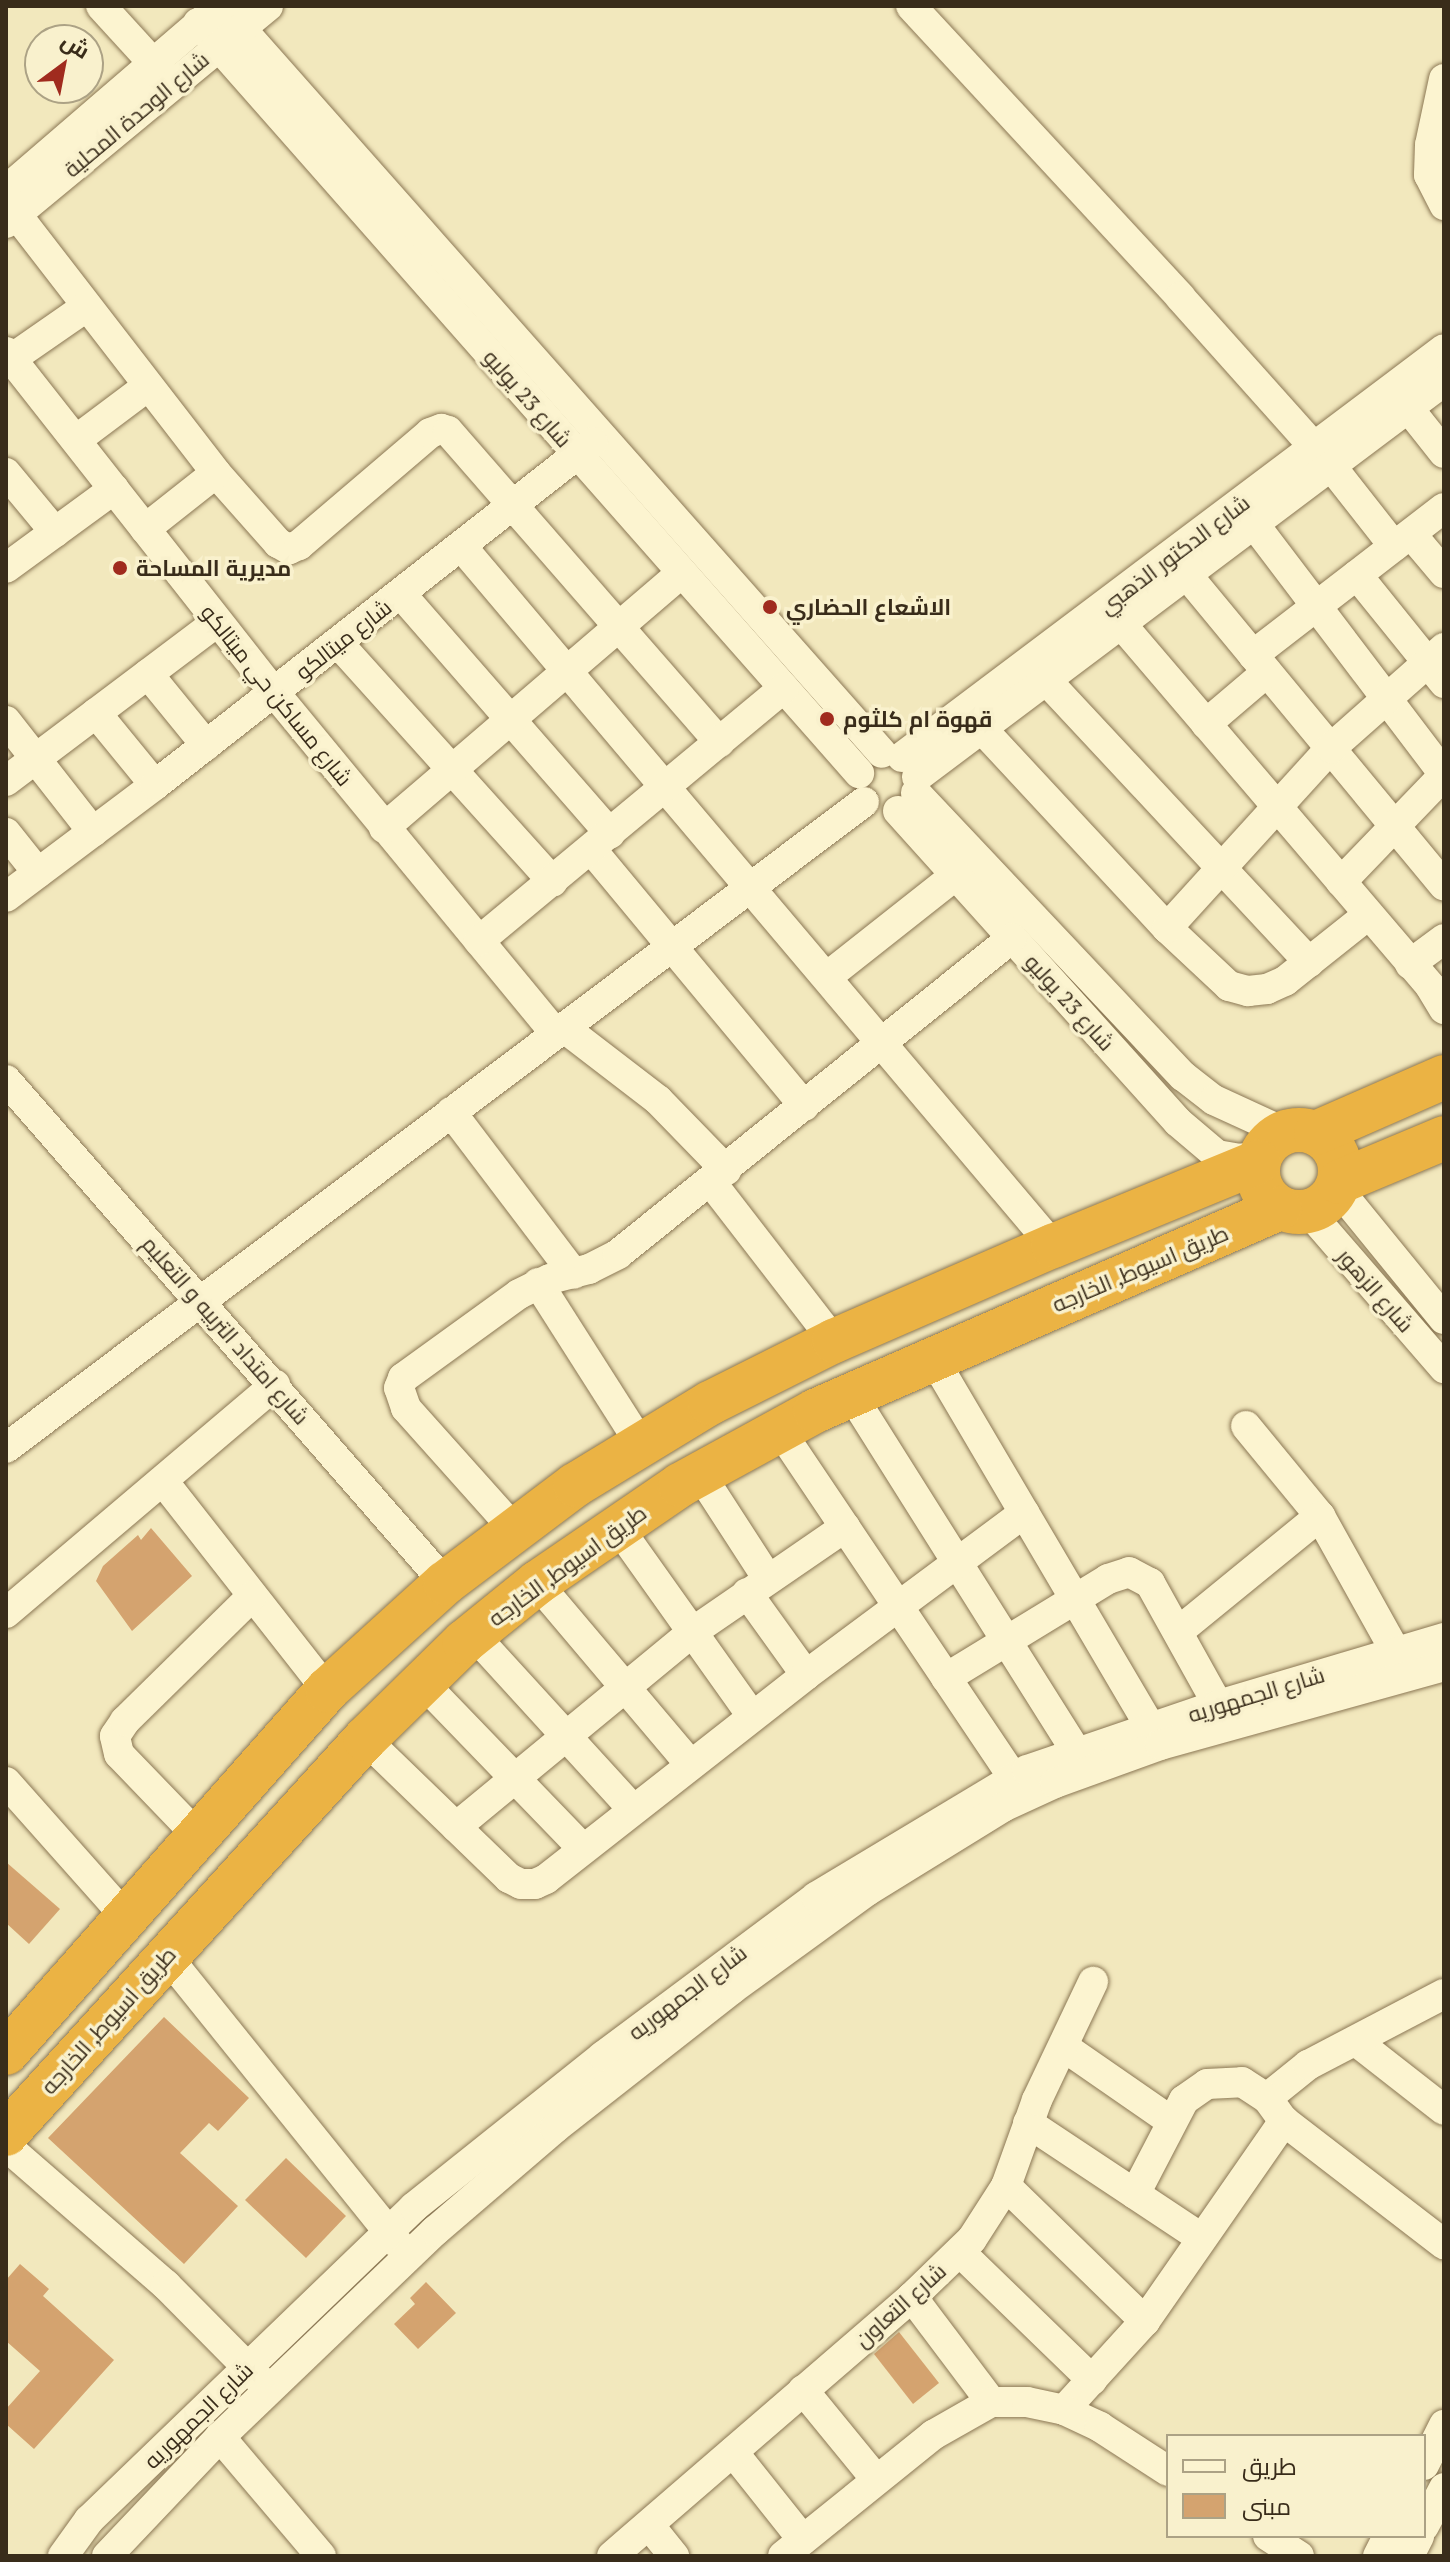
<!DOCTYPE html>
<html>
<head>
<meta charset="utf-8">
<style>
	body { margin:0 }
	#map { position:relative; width:1450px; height:2562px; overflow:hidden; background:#f2e8bd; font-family:"PT Serif",Cairo,serif }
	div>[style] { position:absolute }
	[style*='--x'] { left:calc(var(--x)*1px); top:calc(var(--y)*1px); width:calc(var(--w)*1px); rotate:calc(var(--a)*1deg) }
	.building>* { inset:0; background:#d4a36f }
	.roads { filter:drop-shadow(0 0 2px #8b7754) drop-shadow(0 0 2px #8b7754) }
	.minor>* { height:30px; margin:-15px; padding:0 15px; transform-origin:15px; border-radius:15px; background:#fcf4d0 }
	.highway>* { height:44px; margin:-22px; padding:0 22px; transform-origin:22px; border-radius:22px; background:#ebb344 }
	.highway>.ring { margin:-22px; padding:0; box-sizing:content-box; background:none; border:44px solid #ebb344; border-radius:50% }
	.dots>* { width:22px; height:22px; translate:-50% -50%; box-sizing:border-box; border:4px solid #f9f1cd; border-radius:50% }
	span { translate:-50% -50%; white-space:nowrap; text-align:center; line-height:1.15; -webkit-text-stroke:7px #f9f1cd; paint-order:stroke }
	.street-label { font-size:22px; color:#392c1a }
	.poi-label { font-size:22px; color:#392c1a; font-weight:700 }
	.left { translate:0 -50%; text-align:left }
	.frame { position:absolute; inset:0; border:8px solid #392c1a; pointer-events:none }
	.legend { position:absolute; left:1166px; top:2434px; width:260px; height:104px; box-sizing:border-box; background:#f9f1cd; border:2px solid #aca285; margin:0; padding:10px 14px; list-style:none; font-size:24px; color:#392c1a }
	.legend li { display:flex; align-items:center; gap:16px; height:40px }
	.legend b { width:40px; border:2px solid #aca285 }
	.north { position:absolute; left:24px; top:24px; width:80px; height:80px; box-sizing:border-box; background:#f9f1cd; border:2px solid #aca285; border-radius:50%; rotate:32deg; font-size:22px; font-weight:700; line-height:32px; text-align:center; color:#392c1a }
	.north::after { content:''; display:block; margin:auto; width:28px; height:36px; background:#a02b1e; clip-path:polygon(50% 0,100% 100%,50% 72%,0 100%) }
</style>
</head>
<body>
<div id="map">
	<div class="building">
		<i style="clip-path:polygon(151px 1528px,192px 1576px,132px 1631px,96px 1581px,103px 1566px,138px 1535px,141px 1540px)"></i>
		<i style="clip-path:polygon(6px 1862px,60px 1909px,29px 1944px,6px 1923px)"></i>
		<i style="clip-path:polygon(164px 2017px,249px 2098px,218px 2131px,209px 2123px,180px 2153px,238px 2206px,184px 2264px,48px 2138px)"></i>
		<i style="clip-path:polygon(286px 2158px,346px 2216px,306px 2258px,245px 2200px)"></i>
		<i style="clip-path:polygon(20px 2264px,49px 2289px,43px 2296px,114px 2360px,34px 2449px,6px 2424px,6px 2409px,40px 2371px,6px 2341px,6px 2280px)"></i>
		<i style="clip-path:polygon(426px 2282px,456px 2313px,418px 2349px,394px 2324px,415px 2304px,410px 2298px)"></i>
		<i style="clip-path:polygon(899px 2332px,939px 2383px,913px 2404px,874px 2354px)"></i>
	</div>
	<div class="roads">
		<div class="minor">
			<i style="--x:101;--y:6;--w:93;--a:47.6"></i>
			<i style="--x:221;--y:6;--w:997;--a:48.5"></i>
			<i style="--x:911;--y:6;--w:396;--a:47.2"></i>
			<i style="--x:1180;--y:297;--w:227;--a:48.2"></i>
			<i style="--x:1331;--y:466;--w:102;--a:51.8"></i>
			<i style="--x:198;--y:23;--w:1000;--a:48.61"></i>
			<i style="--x:1444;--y:79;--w:67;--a:102"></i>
			<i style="--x:1430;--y:145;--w:30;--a:92"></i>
			<i style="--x:1429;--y:175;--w:34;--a:63"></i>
			<i style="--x:6;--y:190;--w:273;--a:-40.7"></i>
			<i style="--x:6;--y:201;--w:344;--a:52.3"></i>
			<i style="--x:216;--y:473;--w:94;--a:48.5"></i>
			<i style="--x:278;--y:543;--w:13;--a:29"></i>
			<i style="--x:289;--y:549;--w:11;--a:-22"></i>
			<i style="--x:299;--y:545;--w:172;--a:-40.5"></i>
			<i style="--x:430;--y:433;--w:12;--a:-20"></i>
			<i style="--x:441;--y:429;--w:7;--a:16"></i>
			<i style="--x:448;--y:431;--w:413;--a:48.9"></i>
			<i style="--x:6;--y:223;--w:340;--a:-39.6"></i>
			<i style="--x:6;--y:352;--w:433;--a:51.8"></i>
			<i style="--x:274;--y:692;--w:442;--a:50.5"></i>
			<i style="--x:11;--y:359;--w:91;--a:-34.7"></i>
			<i style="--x:1409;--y:409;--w:56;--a:51.5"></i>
			<i style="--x:76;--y:440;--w:90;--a:-36.9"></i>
			<i style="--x:6;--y:473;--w:77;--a:50.3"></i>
			<i style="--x:1254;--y:524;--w:314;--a:52.8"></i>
			<i style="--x:145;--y:529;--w:90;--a:-38.3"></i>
			<i style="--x:1411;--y:534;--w:51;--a:49.8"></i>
			<i style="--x:462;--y:547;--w:915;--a:49.79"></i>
			<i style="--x:6;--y:568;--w:134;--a:-36.2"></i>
			<i style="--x:1187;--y:575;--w:403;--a:50.4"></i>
			<i style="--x:1357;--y:575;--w:139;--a:51.1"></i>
			<i style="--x:401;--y:594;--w:318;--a:48.9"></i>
			<i style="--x:1122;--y:625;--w:475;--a:49.5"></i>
			<i style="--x:1430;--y:986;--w:27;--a:59"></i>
			<i style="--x:338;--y:643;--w:321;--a:48"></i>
			<i style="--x:1253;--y:655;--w:241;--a:-37.6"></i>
			<i style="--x:148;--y:674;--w:92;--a:50.8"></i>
			<i style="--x:1046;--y:680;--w:386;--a:47"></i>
			<i style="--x:96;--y:713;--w:93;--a:50.7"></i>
			<i style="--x:6;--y:721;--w:141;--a:51.9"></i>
			<i style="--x:1206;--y:724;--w:80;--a:-40.4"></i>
			<i style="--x:982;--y:729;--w:272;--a:47.1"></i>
			<i style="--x:1167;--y:928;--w:85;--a:43.1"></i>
			<i style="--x:1229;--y:986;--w:20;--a:15"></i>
			<i style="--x:1248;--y:991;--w:19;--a:-6"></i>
			<i style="--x:1267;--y:989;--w:20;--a:-24"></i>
			<i style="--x:1285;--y:981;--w:106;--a:-38.5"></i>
			<i style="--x:902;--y:757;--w:678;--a:-36.97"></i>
			<i style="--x:917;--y:777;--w:659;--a:-36.92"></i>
			<i style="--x:6;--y:781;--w:264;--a:-37"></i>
			<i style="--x:916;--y:793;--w:389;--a:46.7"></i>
			<i style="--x:1183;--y:1076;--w:39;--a:38"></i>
			<i style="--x:1214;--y:1100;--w:77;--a:24.6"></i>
			<i style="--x:898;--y:811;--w:418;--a:48"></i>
			<i style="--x:1178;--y:1122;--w:51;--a:40.2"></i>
			<i style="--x:1217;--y:1155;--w:22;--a:10"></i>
			<i style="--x:1239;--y:1159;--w:18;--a:-9"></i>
			<i style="--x:384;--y:828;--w:392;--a:-40.6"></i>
			<i style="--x:6;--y:833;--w:51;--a:51.3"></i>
			<i style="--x:591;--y:849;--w:334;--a:50.3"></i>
			<i style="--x:1341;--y:882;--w:149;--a:-46.1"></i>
			<i style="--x:6;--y:897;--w:186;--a:-36.9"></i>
			<i style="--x:155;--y:785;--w:556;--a:-38.06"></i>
			<i style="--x:1167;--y:928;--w:244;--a:-47.7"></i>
			<i style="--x:1331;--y:748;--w:151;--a:-41.5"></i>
			<i style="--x:479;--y:941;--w:396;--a:-39.7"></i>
			<i style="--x:1410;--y:964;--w:42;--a:-36.3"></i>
			<i style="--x:828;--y:976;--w:163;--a:-38.3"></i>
			<i style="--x:563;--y:1027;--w:120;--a:37.5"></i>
			<i style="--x:658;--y:1100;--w:98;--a:45.8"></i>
			<i style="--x:6;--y:1080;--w:668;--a:48.89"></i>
			<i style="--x:451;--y:1112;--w:203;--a:52.8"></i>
			<i style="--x:711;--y:1182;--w:201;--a:52.3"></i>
			<i style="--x:1337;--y:1188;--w:169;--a:50.8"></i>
			<i style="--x:1308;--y:1211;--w:208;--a:49.1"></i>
			<i style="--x:538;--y:1283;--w:190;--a:57.5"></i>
			<i style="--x:933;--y:1358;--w:446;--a:59.5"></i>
			<i style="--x:851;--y:1394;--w:422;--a:57.8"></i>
			<i style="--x:1246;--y:1426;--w:117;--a:50.6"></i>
			<i style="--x:1320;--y:1516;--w:154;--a:60.9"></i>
			<i style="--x:779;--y:1429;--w:418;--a:56.1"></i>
			<i style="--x:6;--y:1448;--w:1074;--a:-36.98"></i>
			<i style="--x:700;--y:1474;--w:125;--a:57.1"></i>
			<i style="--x:163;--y:1481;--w:266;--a:51.9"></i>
			<i style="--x:617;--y:1526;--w:233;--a:54.6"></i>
			<i style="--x:514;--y:1529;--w:162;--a:-131.8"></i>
			<i style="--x:406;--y:1408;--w:21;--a:-109"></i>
			<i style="--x:399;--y:1388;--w:11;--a:-68"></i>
			<i style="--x:403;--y:1378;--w:143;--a:-35.9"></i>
			<i style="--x:519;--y:1294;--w:34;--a:-26"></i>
			<i style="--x:550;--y:1279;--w:40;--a:-14.4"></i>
			<i style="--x:589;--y:1269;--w:33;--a:-27"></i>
			<i style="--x:618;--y:1254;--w:505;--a:-38.73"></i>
			<i style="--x:537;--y:1583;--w:237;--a:49.8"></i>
			<i style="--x:747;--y:1593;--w:101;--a:54.3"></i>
			<i style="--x:6;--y:1613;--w:353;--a:-40.3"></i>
			<i style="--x:1179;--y:1631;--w:182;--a:-39.2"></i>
			<i style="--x:473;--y:1634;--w:237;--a:47.6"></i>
			<i style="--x:946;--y:1678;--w:190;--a:-31.4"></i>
			<i style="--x:1108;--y:1579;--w:22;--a:-18"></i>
			<i style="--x:1129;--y:1572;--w:24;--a:28"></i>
			<i style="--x:1150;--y:1583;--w:140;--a:60.9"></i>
			<i style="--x:421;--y:1681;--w:233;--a:46"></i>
			<i style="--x:365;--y:1739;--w:200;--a:44"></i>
			<i style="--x:509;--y:1878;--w:13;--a:27"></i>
			<i style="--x:521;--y:1884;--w:14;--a:0"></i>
			<i style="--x:535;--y:1884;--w:12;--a:-24"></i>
			<i style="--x:546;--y:1879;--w:330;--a:-38.1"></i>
			<i style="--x:806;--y:1675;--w:272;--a:-36.6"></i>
			<i style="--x:6;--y:1782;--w:181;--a:48.4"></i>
			<i style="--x:456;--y:1827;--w:305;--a:-39.5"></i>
			<i style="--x:691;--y:1633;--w:187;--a:-34.5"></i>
			<i style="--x:197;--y:1835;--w:112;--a:-133.9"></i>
			<i style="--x:119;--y:1754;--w:18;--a:-103"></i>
			<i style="--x:115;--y:1736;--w:18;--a:-56"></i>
			<i style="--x:125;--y:1721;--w:178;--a:-44.5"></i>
			<i style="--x:166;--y:1955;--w:372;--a:51.2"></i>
			<i style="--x:1357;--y:2042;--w:110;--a:38"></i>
			<i style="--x:1064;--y:2047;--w:130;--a:34.7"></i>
			<i style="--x:1267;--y:2098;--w:53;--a:-38.8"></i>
			<i style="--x:1308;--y:2065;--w:153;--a:-27.6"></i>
			<i style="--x:1028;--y:2123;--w:208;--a:33.6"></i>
			<i style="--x:6;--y:2146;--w:212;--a:41"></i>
			<i style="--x:166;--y:2285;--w:134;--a:45.3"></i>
			<i style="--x:1006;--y:2186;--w:194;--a:44.2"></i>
			<i style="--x:1135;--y:2194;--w:106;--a:-62.5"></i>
			<i style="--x:1184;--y:2100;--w:28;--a:-35"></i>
			<i style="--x:1207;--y:2084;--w:35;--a:-3"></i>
			<i style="--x:1242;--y:2082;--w:30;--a:33"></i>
			<i style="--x:1267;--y:2098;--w:29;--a:54"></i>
			<i style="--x:1284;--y:2121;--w:202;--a:37.6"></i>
			<i style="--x:960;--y:2252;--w:184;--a:44.1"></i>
			<i style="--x:912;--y:2297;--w:131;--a:53"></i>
			<i style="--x:803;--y:2390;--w:114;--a:50.7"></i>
			<i style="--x:1064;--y:2410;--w:120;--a:-47.7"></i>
			<i style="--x:1145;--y:2321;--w:244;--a:-55.2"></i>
			<i style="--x:220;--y:2437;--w:156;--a:49.7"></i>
			<i style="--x:733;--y:2452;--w:112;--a:51.5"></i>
			<i style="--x:1424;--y:2465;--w:45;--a:-63.4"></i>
			<i style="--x:649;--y:2525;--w:40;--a:51"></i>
			<i style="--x:1424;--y:2526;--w:43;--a:-62.2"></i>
			<i style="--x:1268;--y:2536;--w:37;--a:33"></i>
			<i style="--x:63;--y:2556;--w:44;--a:-54.2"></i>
			<i style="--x:89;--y:2520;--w:451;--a:-43.9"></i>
			<i style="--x:414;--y:2207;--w:242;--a:-38.6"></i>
			<i style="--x:603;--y:2056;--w:266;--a:-36.7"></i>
			<i style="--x:816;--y:1897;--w:246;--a:-31"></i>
			<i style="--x:1027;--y:1770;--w:202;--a:-18.8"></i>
			<i style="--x:1218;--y:1705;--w:236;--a:-16.5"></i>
			<i style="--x:107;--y:2556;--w:164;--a:-46.5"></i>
			<i style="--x:220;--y:2437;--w:298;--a:-43.8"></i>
			<i style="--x:435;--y:2231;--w:158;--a:-40.6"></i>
			<i style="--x:555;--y:2128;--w:225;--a:-38.1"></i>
			<i style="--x:732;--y:1989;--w:167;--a:-36"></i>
			<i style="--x:867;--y:1891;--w:160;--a:-31.7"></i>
			<i style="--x:1003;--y:1807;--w:57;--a:-24.8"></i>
			<i style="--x:1055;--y:1783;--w:112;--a:-19.9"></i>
			<i style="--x:1160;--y:1745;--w:295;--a:-15.5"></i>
			<i style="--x:612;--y:2556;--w:396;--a:-40.8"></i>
			<i style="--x:912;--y:2297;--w:83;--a:-44"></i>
			<i style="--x:972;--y:2239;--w:63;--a:-57.3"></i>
			<i style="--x:1006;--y:2186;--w:91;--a:-70.2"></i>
			<i style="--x:1037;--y:2100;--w:131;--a:-64.6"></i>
			<i style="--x:783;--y:2556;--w:193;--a:-38.9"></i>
			<i style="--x:933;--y:2435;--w:67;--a:-29.6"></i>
			<i style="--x:991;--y:2402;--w:36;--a:0"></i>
			<i style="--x:1027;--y:2402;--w:38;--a:12"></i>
			<i style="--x:1064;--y:2410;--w:40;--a:25"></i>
			<i style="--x:1100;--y:2427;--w:81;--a:32.9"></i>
			<i style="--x:1378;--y:2556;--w:22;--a:-63"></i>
			<i style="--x:1409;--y:2556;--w:22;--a:-63"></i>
		</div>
		<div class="highway">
			<i class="ring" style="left:1258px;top:1130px;width:38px;height:38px"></i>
			<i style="--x:1316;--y:1133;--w:140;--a:-23.6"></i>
			<i style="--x:1339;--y:1182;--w:114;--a:-22.7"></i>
			<i style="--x:6;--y:2053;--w:485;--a:-48.5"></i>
			<i style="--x:327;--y:1690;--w:159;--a:-42.2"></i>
			<i style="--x:445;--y:1583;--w:163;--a:-37"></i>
			<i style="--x:575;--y:1485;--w:158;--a:-31.3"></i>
			<i style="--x:710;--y:1403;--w:139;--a:-26.6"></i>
			<i style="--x:834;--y:1341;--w:239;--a:-23.5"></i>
			<i style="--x:1053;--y:1246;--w:222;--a:-22.3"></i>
			<i style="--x:6;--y:2134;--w:534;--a:-47.73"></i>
			<i style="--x:365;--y:1739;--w:139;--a:-44.4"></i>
			<i style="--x:464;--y:1642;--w:94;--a:-38.9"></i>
			<i style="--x:537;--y:1583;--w:173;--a:-34.4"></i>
			<i style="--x:680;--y:1485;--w:154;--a:-28.7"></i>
			<i style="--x:815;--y:1411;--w:507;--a:-23.58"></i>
		</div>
	</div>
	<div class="dots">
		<i style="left:120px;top:568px;background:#a02b1e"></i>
		<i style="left:770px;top:607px;background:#a02b1e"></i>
		<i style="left:827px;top:719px;background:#a02b1e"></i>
	</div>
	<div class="street-label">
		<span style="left:136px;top:114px;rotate:-40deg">شارع الوحدة المحلية</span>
		<span style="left:528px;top:398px;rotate:49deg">شارع 23 يوليو</span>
		<span style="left:1174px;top:554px;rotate:-37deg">شارع الدكتور الذهبي</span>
		<span style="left:343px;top:639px;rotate:-38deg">شارع ميتالكو</span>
		<span style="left:277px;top:695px;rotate:51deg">شارع مساكن حي ميتالكو</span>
		<span style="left:1070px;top:1002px;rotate:48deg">شارع 23 يوليو</span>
		<span style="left:1140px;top:1268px;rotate:-23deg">طريق اسيوط, الخارجه</span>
		<span style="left:1376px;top:1290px;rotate:49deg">شارع الزهور</span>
		<span style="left:226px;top:1330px;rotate:49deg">شارع امتداد التربيه و التعليم</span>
		<span style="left:567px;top:1565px;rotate:-36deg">طريق اسيوط, الخارجه</span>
		<span style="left:1256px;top:1694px;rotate:-17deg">شارع الجمهوريه</span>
		<span style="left:687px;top:1992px;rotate:-37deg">شارع الجمهوريه</span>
		<span style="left:108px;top:2020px;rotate:-48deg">طريق اسيوط, الخارجه</span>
		<span style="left:900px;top:2305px;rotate:-42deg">شارع التعاون</span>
		<span style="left:198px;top:2415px;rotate:-44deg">شارع الجمهوريه</span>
	</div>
	<div class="poi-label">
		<span class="left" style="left:136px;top:568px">مديرية المساحة</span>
		<span class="left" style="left:786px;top:607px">الاشعاع الحضاري</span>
		<span class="left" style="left:843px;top:719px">قهوة ام كلثوم</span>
	</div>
	<div class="frame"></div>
	<ul class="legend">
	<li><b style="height:10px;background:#fcf4d0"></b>طريق</li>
	<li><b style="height:22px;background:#d4a36f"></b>مبنى</li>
	</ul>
	<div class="north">ش</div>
</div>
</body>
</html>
